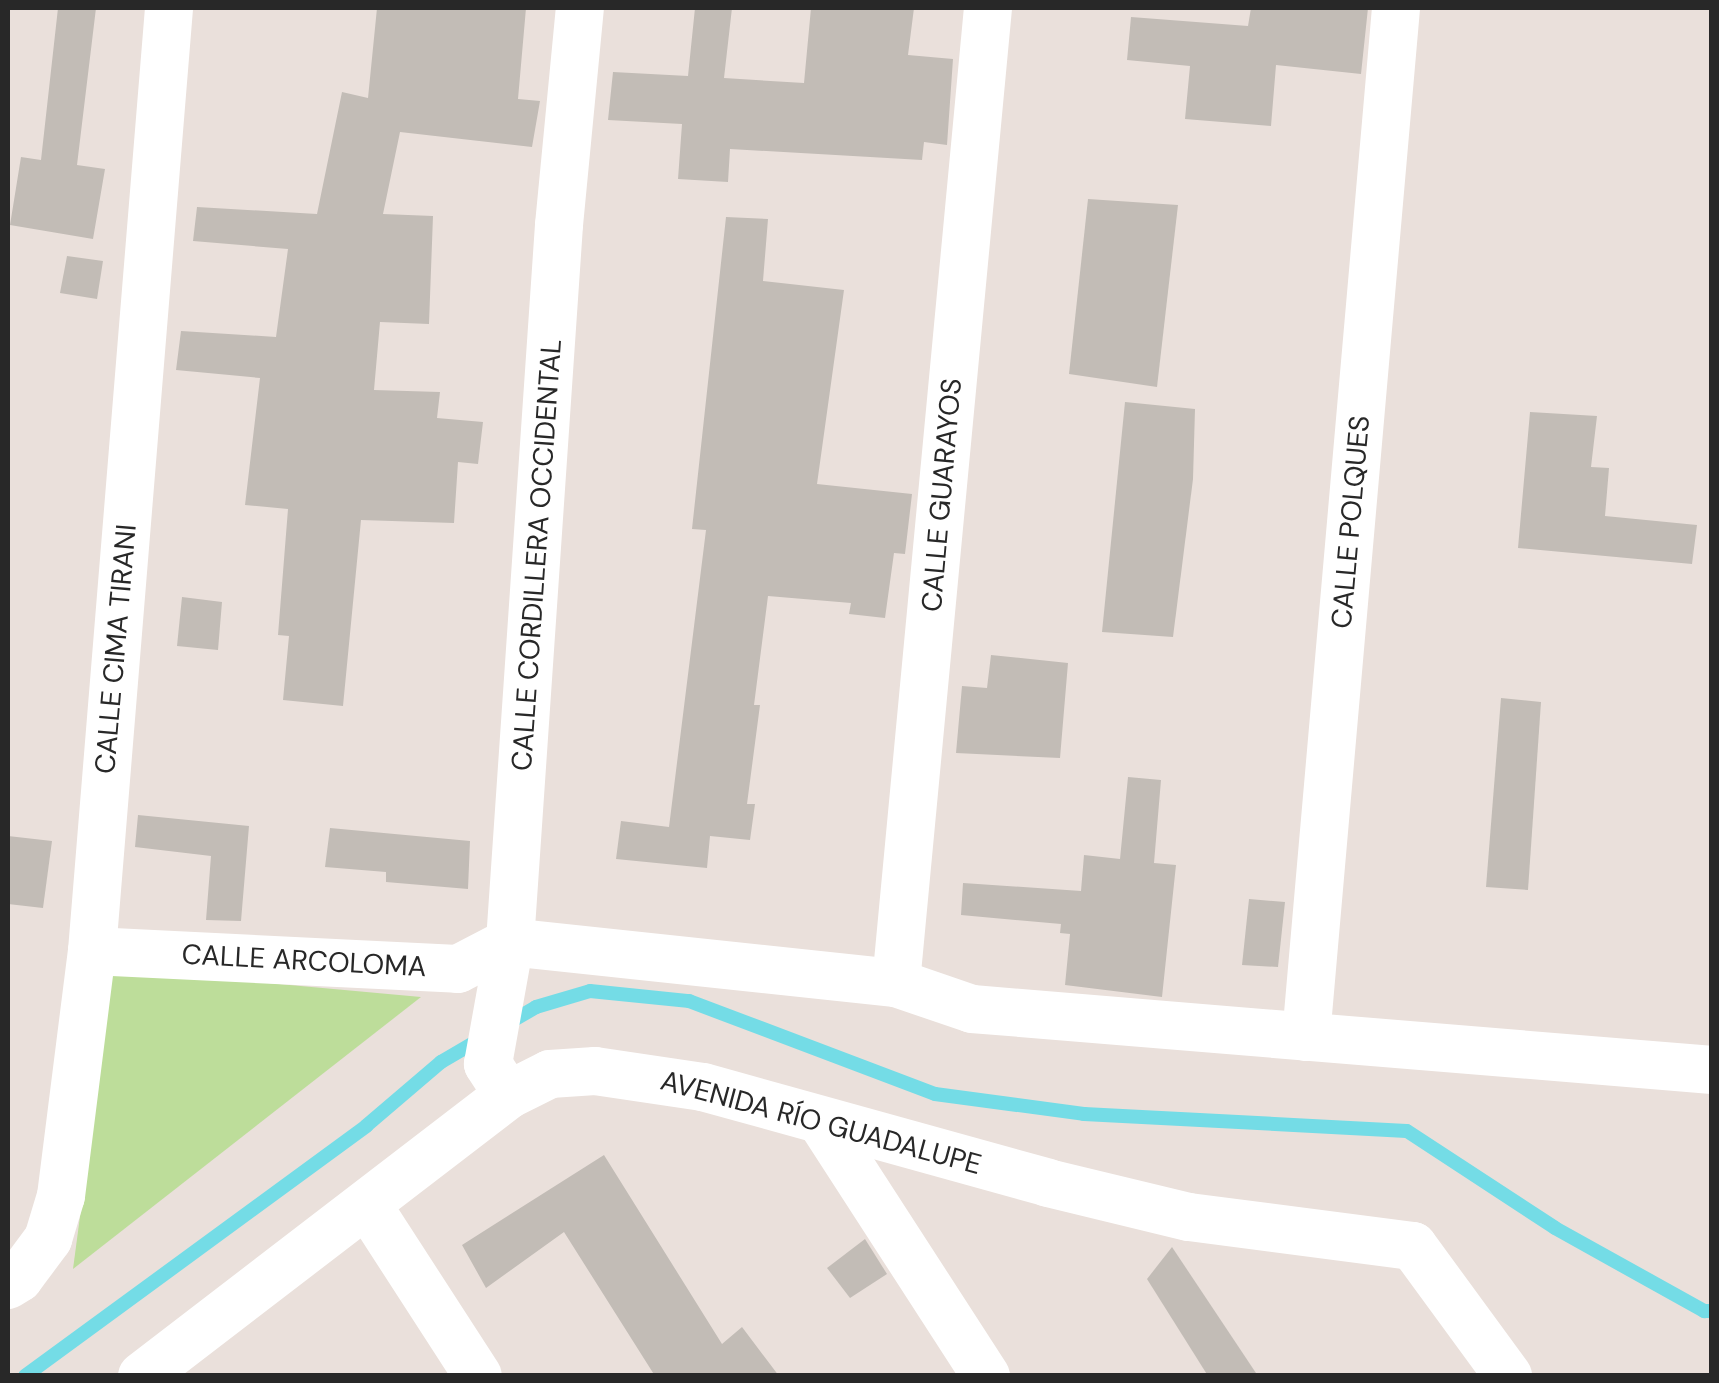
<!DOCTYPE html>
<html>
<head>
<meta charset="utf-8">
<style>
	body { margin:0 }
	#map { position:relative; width:1719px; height:1383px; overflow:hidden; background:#eae0db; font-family:"DM Sans",sans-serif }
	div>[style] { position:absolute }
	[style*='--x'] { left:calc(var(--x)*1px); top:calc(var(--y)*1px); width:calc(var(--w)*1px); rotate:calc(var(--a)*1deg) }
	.green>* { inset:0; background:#bddd9a }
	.stream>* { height:14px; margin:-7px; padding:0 7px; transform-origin:7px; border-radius:7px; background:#74dce6 }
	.building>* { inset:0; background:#c2bcb6 }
	.street>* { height:48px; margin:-24px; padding:0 24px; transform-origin:24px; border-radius:24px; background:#fff }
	span { translate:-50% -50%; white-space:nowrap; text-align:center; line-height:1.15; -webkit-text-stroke:8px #fff; paint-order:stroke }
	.street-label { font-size:28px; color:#282828 }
	.frame { position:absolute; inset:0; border:10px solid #282828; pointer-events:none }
</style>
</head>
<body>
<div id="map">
	<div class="green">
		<i style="clip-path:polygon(113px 969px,421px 997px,73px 1269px)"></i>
	</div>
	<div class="stream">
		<i style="--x:505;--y:1025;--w:36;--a:-30"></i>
		<i style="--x:536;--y:1007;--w:56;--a:-16.5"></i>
		<i style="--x:590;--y:991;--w:100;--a:5.8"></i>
		<i style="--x:689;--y:1001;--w:263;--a:20.7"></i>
		<i style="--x:935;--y:1094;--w:150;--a:7.6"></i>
		<i style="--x:1084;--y:1114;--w:323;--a:3"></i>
		<i style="--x:1407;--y:1131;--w:177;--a:33.2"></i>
		<i style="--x:1555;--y:1228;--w:171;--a:29.1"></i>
		<i style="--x:1704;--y:1311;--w:8;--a:0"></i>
		<i style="--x:25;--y:1376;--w:423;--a:-36.2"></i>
		<i style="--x:366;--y:1126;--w:99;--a:-40.5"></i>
		<i style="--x:441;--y:1062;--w:48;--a:-30.3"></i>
	</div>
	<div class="building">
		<i style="clip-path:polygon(58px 8px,96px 8px,77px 165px,105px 169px,93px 239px,10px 225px,21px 157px,41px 160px)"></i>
		<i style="clip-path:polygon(377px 8px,526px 8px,518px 99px,540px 101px,532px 147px,400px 132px,383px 214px,433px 216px,429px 324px,380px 322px,374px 390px,440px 392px,437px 418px,483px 422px,478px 464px,458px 462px,454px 523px,361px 520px,343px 706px,283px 700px,289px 636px,278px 635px,288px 509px,245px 505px,260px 378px,176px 370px,181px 331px,276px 337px,288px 249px,193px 241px,197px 207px,317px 214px,342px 92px,368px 98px)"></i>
		<i style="clip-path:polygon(695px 8px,732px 8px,724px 78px,804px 83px,811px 8px,914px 8px,908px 55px,953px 59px,947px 145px,924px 142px,922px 160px,730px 149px,728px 182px,678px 179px,682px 124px,608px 120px,613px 72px,688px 76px)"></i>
		<i style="clip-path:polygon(1251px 8px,1368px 8px,1361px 74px,1276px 65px,1271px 126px,1185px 119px,1190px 66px,1127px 60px,1131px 17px,1248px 26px)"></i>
		<i style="clip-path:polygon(1088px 199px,1178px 205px,1157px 387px,1069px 374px)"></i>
		<i style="clip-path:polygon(726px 217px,768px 219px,763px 281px,844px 290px,817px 484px,912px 494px,905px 554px,894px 553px,885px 618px,849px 614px,851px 603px,768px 596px,754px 705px,760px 705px,747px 804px,755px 804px,750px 840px,710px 836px,707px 868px,616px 859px,621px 821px,669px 827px,706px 530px,692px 529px)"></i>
		<i style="clip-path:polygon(67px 256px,103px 261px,97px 299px,60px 293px)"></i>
		<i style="clip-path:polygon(1125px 402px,1195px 409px,1193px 479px,1173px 637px,1102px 632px)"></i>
		<i style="clip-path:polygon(1530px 412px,1597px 416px,1591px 467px,1609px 468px,1605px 516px,1697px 525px,1692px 564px,1518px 548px)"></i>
		<i style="clip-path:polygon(182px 597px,222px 602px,218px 650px,177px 646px)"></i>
		<i style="clip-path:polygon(991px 655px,1068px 663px,1060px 758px,956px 753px,962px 686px,987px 688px)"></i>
		<i style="clip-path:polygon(1501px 698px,1541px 702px,1528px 890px,1486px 887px)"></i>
		<i style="clip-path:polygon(1128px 777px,1161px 780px,1154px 863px,1176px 865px,1162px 997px,1065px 985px,1070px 934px,1060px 933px,1061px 924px,961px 915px,963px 883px,1081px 891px,1084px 855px,1120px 859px)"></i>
		<i style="clip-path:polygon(138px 815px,249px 826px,241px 921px,206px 920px,211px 856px,135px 847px)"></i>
		<i style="clip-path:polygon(330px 828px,470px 841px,468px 889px,386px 882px,386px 872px,325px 867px)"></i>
		<i style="clip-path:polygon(8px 836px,52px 841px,43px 908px,8px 904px)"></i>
		<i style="clip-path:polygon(1249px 899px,1285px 902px,1278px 967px,1242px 965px)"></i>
		<i style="clip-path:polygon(604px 1155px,722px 1344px,742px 1327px,779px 1376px,655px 1376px,564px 1232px,486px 1288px,462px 1245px)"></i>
		<i style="clip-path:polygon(865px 1239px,887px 1274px,850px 1298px,827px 1268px)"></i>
		<i style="clip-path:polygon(1172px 1247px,1258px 1376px,1208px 1376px,1147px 1279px)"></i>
	</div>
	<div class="street">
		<i style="--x:510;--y:942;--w:388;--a:6.1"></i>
		<i style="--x:896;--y:983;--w:80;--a:18.9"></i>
		<i style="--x:972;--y:1009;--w:743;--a:4.71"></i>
		<i style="--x:92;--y:951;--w:366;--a:2.8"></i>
		<i style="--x:458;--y:969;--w:59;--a:-27.4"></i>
		<i style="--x:896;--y:983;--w:979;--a:-84.61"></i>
		<i style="--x:1306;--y:1037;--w:1033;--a:-85"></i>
		<i style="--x:508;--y:1095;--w:37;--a:-123"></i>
		<i style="--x:488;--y:1064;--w:124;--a:-79.8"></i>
		<i style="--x:510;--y:942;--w:719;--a:-86.09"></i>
		<i style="--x:559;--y:225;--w:218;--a:-84.5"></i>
		<i style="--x:821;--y:1121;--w:304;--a:57.1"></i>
		<i style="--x:368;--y:1206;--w:202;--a:57.1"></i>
		<i style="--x:8;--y:1285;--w:13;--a:-32"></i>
		<i style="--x:19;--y:1278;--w:49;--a:-53.4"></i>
		<i style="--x:48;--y:1239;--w:45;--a:-73.2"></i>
		<i style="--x:61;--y:1196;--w:247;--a:-82.8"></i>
		<i style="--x:92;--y:951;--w:946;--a:-85.33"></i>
		<i style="--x:142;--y:1376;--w:461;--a:-37.5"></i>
		<i style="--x:508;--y:1095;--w:47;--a:-26.6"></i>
		<i style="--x:550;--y:1074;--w:45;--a:-3.8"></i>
		<i style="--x:595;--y:1071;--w:109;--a:8.4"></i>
		<i style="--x:703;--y:1087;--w:358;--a:15.5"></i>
		<i style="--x:1048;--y:1183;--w:145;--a:13.6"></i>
		<i style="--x:1189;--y:1217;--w:226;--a:7.4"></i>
		<i style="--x:1413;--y:1246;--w:161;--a:53.8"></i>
	</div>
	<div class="street-label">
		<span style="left:942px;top:495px;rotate:-85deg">CALLE GUARAYOS</span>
		<span style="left:1351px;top:522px;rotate:-85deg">CALLE POLQUES</span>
		<span style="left:537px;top:555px;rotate:-86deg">CALLE CORDILLERA OCCIDENTAL</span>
		<span style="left:116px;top:649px;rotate:-85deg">CALLE CIMA TIRANI</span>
		<span style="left:304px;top:961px;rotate:3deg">CALLE ARCOLOMA</span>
		<span style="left:821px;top:1123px;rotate:15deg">AVENIDA RÍO GUADALUPE</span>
	</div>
	<div class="frame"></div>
</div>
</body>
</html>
